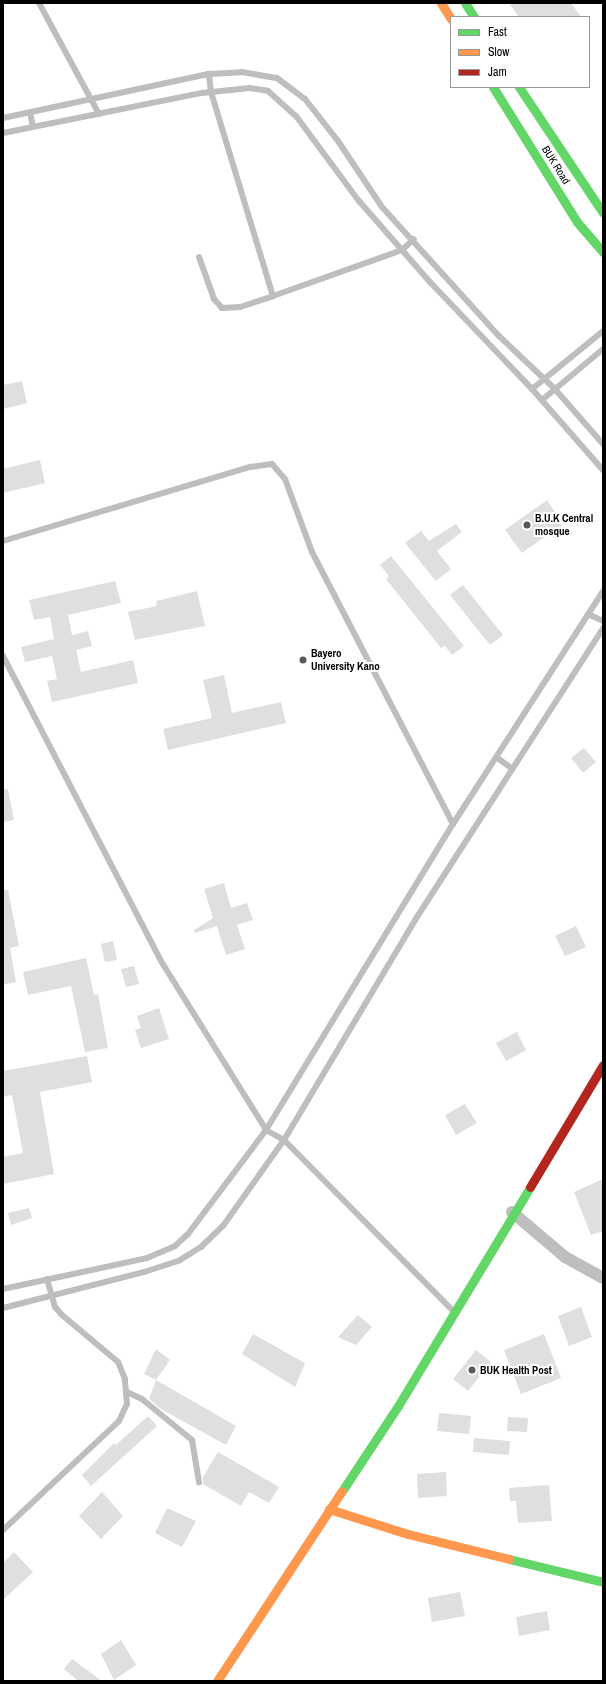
<!DOCTYPE html>
<html>
<head>
<meta charset="utf-8">
<style>
	body { margin:0 }
	#map { position:relative; width:606px; height:1684px; overflow:hidden; background:#fff; font-family:"Archivo Narrow",sans-serif }
	div>[style] { position:absolute }
	[style*='--x'] { left:calc(var(--x)*1px); top:calc(var(--y)*1px); width:calc(var(--w)*1px); rotate:calc(var(--a)*1deg) }
	.building>* { inset:0; background:#dfdfdf }
	.lane>* { height:6px; margin:-3px; padding:0 3px; transform-origin:3px; border-radius:3px; background:#bebebe }
	.street>* { height:12px; margin:-6px; padding:0 6px; transform-origin:6px; border-radius:6px; background:#bebebe }
	.fast>* { height:9px; margin:-4.5px; padding:0 4.5px; transform-origin:4.5px; border-radius:4.5px; background:#63d668 }
	.slow>* { height:9px; margin:-4.5px; padding:0 4.5px; transform-origin:4.5px; border-radius:4.5px; background:#ff974d }
	.jam>* { height:9px; margin:-4.5px; padding:0 4.5px; transform-origin:4.5px; border-radius:4.5px; background:#b3261e }
	.dots>* { width:11px; height:11px; translate:-50% -50%; box-sizing:border-box; border:2px solid #fff; border-radius:50% }
	span { translate:-50% -50%; white-space:nowrap; text-align:center; line-height:1.15; -webkit-text-stroke:4px #fff; paint-order:stroke }
	.street-label { font-size:11px; color:#000 }
	.poi-label { font-size:11px; color:#000; font-weight:700 }
	.left { translate:0 -50%; text-align:left }
	.frame { position:absolute; inset:0; border:4px solid #000; pointer-events:none }
	.legend { position:absolute; left:450px; top:16px; width:140px; height:72px; box-sizing:border-box; background:#fff; border:1px solid #999; margin:0; padding:5px 7px; list-style:none; font-size:12px; color:#000 }
	.legend li { display:flex; align-items:center; gap:8px; height:20px }
	.legend b { width:20px; border:1px solid #999 }
</style>
</head>
<body>
<div id="map">
	<div class="building">
		<i style="clip-path:polygon(509px 3px,571px 3px,581px 17px,519px 17px)"></i>
		<i style="clip-path:polygon(22px 381px,27px 403px,3px 409px,3px 385px)"></i>
		<i style="clip-path:polygon(40px 460px,45px 483px,3px 493px,3px 469px)"></i>
		<i style="clip-path:polygon(547px 500px,563px 524px,522px 553px,505px 530px)"></i>
		<i style="clip-path:polygon(456px 524px,462px 532px,437px 551px,451px 569px,436px 581px,405px 543px,421px 531px,429px 541px)"></i>
		<i style="clip-path:polygon(391px 556px,464px 646px,452px 655px,445px 646px,441px 648px,386px 579px,389px 576px,380px 565px)"></i>
		<i style="clip-path:polygon(115px 581px,121px 603px,68px 615px,72px 635px,88px 631px,92px 646px,76px 650px,81px 672px,133px 660px,138px 683px,52px 702px,47px 681px,57px 679px,52px 656px,25px 662px,21px 647px,54px 639px,50px 617px,34px 620px,29px 600px)"></i>
		<i style="clip-path:polygon(463px 585px,503px 635px,490px 645px,450px 595px)"></i>
		<i style="clip-path:polygon(197px 591px,205px 626px,135px 640px,128px 612px,157px 606px,156px 601px)"></i>
		<i style="clip-path:polygon(224px 675px,232px 713px,281px 702px,286px 723px,168px 750px,163px 729px,212px 718px,203px 680px)"></i>
		<i style="clip-path:polygon(584px 748px,596px 762px,583px 773px,571px 758px)"></i>
		<i style="clip-path:polygon(8px 789px,14px 820px,3px 822px,3px 790px)"></i>
		<i style="clip-path:polygon(224px 883px,231px 908px,247px 903px,253px 920px,237px 925px,245px 949px,226px 955px,217px 926px,195px 933px,194px 930px,213px 918px,204px 889px)"></i>
		<i style="clip-path:polygon(3px 890px,8px 890px,19px 946px,10px 948px,16px 982px,3px 985px)"></i>
		<i style="clip-path:polygon(576px 926px,586px 947px,565px 956px,555px 936px)"></i>
		<i style="clip-path:polygon(113px 941px,117px 960px,105px 962px,101px 944px)"></i>
		<i style="clip-path:polygon(86px 958px,94px 995px,98px 994px,108px 1048px,85px 1052px,71px 986px,28px 995px,23px 972px)"></i>
		<i style="clip-path:polygon(134px 966px,139px 984px,126px 987px,121px 969px)"></i>
		<i style="clip-path:polygon(159px 1008px,169px 1039px,141px 1048px,135px 1030px,141px 1028px,137px 1016px)"></i>
		<i style="clip-path:polygon(517px 1032px,526px 1050px,506px 1061px,496px 1043px)"></i>
		<i style="clip-path:polygon(87px 1056px,92px 1082px,40px 1092px,54px 1174px,3px 1184px,3px 1157px,23px 1153px,12px 1095px,3px 1097px,3px 1071px)"></i>
		<i style="clip-path:polygon(465px 1104px,477px 1123px,456px 1135px,445px 1115px)"></i>
		<i style="clip-path:polygon(603px 1179px,603px 1231px,591px 1235px,574px 1192px)"></i>
		<i style="clip-path:polygon(29px 1208px,32px 1218px,11px 1225px,8px 1213px)"></i>
		<i style="clip-path:polygon(581px 1307px,592px 1337px,569px 1346px,558px 1316px)"></i>
		<i style="clip-path:polygon(358px 1315px,372px 1327px,356px 1345px,338px 1337px)"></i>
		<i style="clip-path:polygon(253px 1334px,305px 1363px,295px 1387px,242px 1354px)"></i>
		<i style="clip-path:polygon(544px 1334px,561px 1378px,521px 1394px,504px 1350px)"></i>
		<i style="clip-path:polygon(156px 1349px,170px 1360px,156px 1380px,144px 1374px)"></i>
		<i style="clip-path:polygon(476px 1350px,491px 1362px,468px 1391px,453px 1379px)"></i>
		<i style="clip-path:polygon(156px 1380px,236px 1426px,226px 1445px,161px 1409px,149px 1399px)"></i>
		<i style="clip-path:polygon(439px 1413px,471px 1416px,469px 1434px,437px 1431px)"></i>
		<i style="clip-path:polygon(148px 1416px,157px 1426px,91px 1486px,82px 1475px,114px 1443px,116px 1445px)"></i>
		<i style="clip-path:polygon(508px 1417px,528px 1418px,527px 1432px,507px 1431px)"></i>
		<i style="clip-path:polygon(474px 1438px,510px 1441px,509px 1455px,473px 1452px)"></i>
		<i style="clip-path:polygon(218px 1452px,279px 1487px,269px 1503px,249px 1492px,241px 1506px,203px 1484px,203px 1477px)"></i>
		<i style="clip-path:polygon(446px 1472px,447px 1496px,418px 1498px,417px 1474px)"></i>
		<i style="clip-path:polygon(549px 1485px,552px 1521px,518px 1523px,516px 1501px,510px 1501px,509px 1488px)"></i>
		<i style="clip-path:polygon(102px 1492px,123px 1516px,101px 1539px,79px 1516px)"></i>
		<i style="clip-path:polygon(167px 1508px,196px 1521px,182px 1547px,155px 1533px)"></i>
		<i style="clip-path:polygon(14px 1552px,33px 1572px,3px 1600px,3px 1563px)"></i>
		<i style="clip-path:polygon(460px 1592px,465px 1616px,432px 1622px,428px 1598px)"></i>
		<i style="clip-path:polygon(547px 1611px,550px 1630px,519px 1636px,516px 1617px)"></i>
		<i style="clip-path:polygon(121px 1640px,136px 1665px,114px 1680px,101px 1654px)"></i>
		<i style="clip-path:polygon(72px 1659px,102px 1681px,78px 1681px,64px 1669px)"></i>
	</div>
	<div class="lane">
		<i style="--x:39;--y:3;--w:126;--a:61.6"></i>
		<i style="--x:209;--y:74;--w:18;--a:84"></i>
		<i style="--x:211;--y:92;--w:213;--a:73.1"></i>
		<i style="--x:273;--y:296;--w:137;--a:-19.6"></i>
		<i style="--x:402;--y:250;--w:16;--a:-43"></i>
		<i style="--x:30;--y:112;--w:15;--a:79"></i>
		<i style="--x:3;--y:118;--w:211;--a:-12.1"></i>
		<i style="--x:209;--y:74;--w:33;--a:-3"></i>
		<i style="--x:242;--y:72;--w:36;--a:10"></i>
		<i style="--x:277;--y:78;--w:35;--a:37"></i>
		<i style="--x:305;--y:99;--w:53;--a:51.8"></i>
		<i style="--x:338;--y:141;--w:79;--a:56.3"></i>
		<i style="--x:382;--y:207;--w:174;--a:47.8"></i>
		<i style="--x:499;--y:336;--w:76;--a:43.4"></i>
		<i style="--x:554;--y:388;--w:74;--a:48.8"></i>
		<i style="--x:3;--y:133;--w:203;--a:-11.4"></i>
		<i style="--x:202;--y:93;--w:48;--a:-5.9"></i>
		<i style="--x:250;--y:88;--w:18;--a:9"></i>
		<i style="--x:268;--y:91;--w:38;--a:42"></i>
		<i style="--x:296;--y:116;--w:106;--a:53.5"></i>
		<i style="--x:359;--y:201;--w:108;--a:48.8"></i>
		<i style="--x:430;--y:282;--w:148;--a:46.4"></i>
		<i style="--x:532;--y:389;--w:108;--a:48.8"></i>
		<i style="--x:199;--y:257;--w:45;--a:70.3"></i>
		<i style="--x:214;--y:299;--w:12;--a:48"></i>
		<i style="--x:222;--y:308;--w:18;--a:-3"></i>
		<i style="--x:240;--y:307;--w:35;--a:-18"></i>
		<i style="--x:532;--y:389;--w:92;--a:-39.2"></i>
		<i style="--x:542;--y:400;--w:80;--a:-39.9"></i>
		<i style="--x:3;--y:541;--w:258;--a:-16.7"></i>
		<i style="--x:250;--y:467;--w:22;--a:-8"></i>
		<i style="--x:272;--y:464;--w:20;--a:49"></i>
		<i style="--x:285;--y:479;--w:78;--a:69.7"></i>
		<i style="--x:312;--y:552;--w:306;--a:62.6"></i>
		<i style="--x:588;--y:614;--w:17;--a:25"></i>
		<i style="--x:3;--y:656;--w:343;--a:62.6"></i>
		<i style="--x:161;--y:961;--w:199;--a:58.1"></i>
		<i style="--x:266;--y:1130;--w:21;--a:29"></i>
		<i style="--x:284;--y:1140;--w:240;--a:45.3"></i>
		<i style="--x:496;--y:757;--w:19;--a:36"></i>
		<i style="--x:3;--y:1289;--w:147;--a:-12.1"></i>
		<i style="--x:147;--y:1258;--w:30;--a:-23"></i>
		<i style="--x:175;--y:1246;--w:18;--a:-43"></i>
		<i style="--x:188;--y:1234;--w:130;--a:-53.1"></i>
		<i style="--x:266;--y:1130;--w:359;--a:-58.6"></i>
		<i style="--x:453;--y:824;--w:277;--a:-57.2"></i>
		<i style="--x:3;--y:1308;--w:146;--a:-14.3"></i>
		<i style="--x:144;--y:1272;--w:38;--a:-18"></i>
		<i style="--x:180;--y:1260;--w:25;--a:-32"></i>
		<i style="--x:201;--y:1247;--w:30;--a:-44"></i>
		<i style="--x:223;--y:1226;--w:105;--a:-54.7"></i>
		<i style="--x:284;--y:1140;--w:260;--a:-59.2"></i>
		<i style="--x:417;--y:917;--w:344;--a:-57.2"></i>
		<i style="--x:127;--y:1392;--w:17;--a:25"></i>
		<i style="--x:142;--y:1399;--w:65;--a:39.4"></i>
		<i style="--x:192;--y:1440;--w:43;--a:80.5"></i>
		<i style="--x:3;--y:1530;--w:159;--a:-43.2"></i>
		<i style="--x:119;--y:1421;--w:19;--a:-65"></i>
		<i style="--x:127;--y:1404;--w:25;--a:-95"></i>
		<i style="--x:125;--y:1379;--w:18;--a:-112"></i>
		<i style="--x:118;--y:1362;--w:73;--a:-140"></i>
		<i style="--x:62;--y:1315;--w:11;--a:-131"></i>
		<i style="--x:55;--y:1307;--w:29;--a:-106"></i>
	</div>
	<div class="street">
		<i style="--x:512;--y:1212;--w:70;--a:40.3"></i>
		<i style="--x:565;--y:1257;--w:43;--a:28.9"></i>
	</div>
	<div class="fast">
		<i style="--x:465;--y:3;--w:17;--a:57"></i>
		<i style="--x:493;--y:87;--w:159;--a:58.1"></i>
		<i style="--x:577;--y:222;--w:40;--a:49"></i>
		<i style="--x:519;--y:87;--w:151;--a:56.3"></i>
		<i style="--x:342;--y:1491;--w:102;--a:-56.6"></i>
		<i style="--x:398;--y:1406;--w:256;--a:-58.9"></i>
		<i style="--x:509;--y:1559;--w:97;--a:13.7"></i>
	</div>
	<div class="slow">
		<i style="--x:441;--y:3;--w:19;--a:58"></i>
		<i style="--x:329;--y:1509;--w:83;--a:17.6"></i>
		<i style="--x:408;--y:1534;--w:104;--a:13.9"></i>
		<i style="--x:217;--y:1681;--w:227;--a:-56.7"></i>
	</div>
	<div class="jam">
		<i style="--x:530;--y:1187;--w:142;--a:-59.1"></i>
	</div>
	<div class="dots">
		<i style="left:527px;top:525px;background:#595959"></i>
		<i style="left:303px;top:660px;background:#595959"></i>
		<i style="left:472px;top:1370px;background:#595959"></i>
	</div>
	<div class="street-label">
		<span style="left:556px;top:165px;rotate:58deg">BUK Road</span>
	</div>
	<div class="poi-label">
		<span class="left" style="left:535px;top:525px">B.U.K Central<br>mosque</span>
		<span class="left" style="left:311px;top:660px">Bayero<br>University Kano</span>
		<span class="left" style="left:480px;top:1370px">BUK Health Post</span>
	</div>
	<div class="frame"></div>
	<ul class="legend">
	<li><b style="height:5px;background:#63d668"></b>Fast</li>
	<li><b style="height:5px;background:#ff974d"></b>Slow</li>
	<li><b style="height:5px;background:#b3261e"></b>Jam</li>
	</ul>
</div>
</body>
</html>
